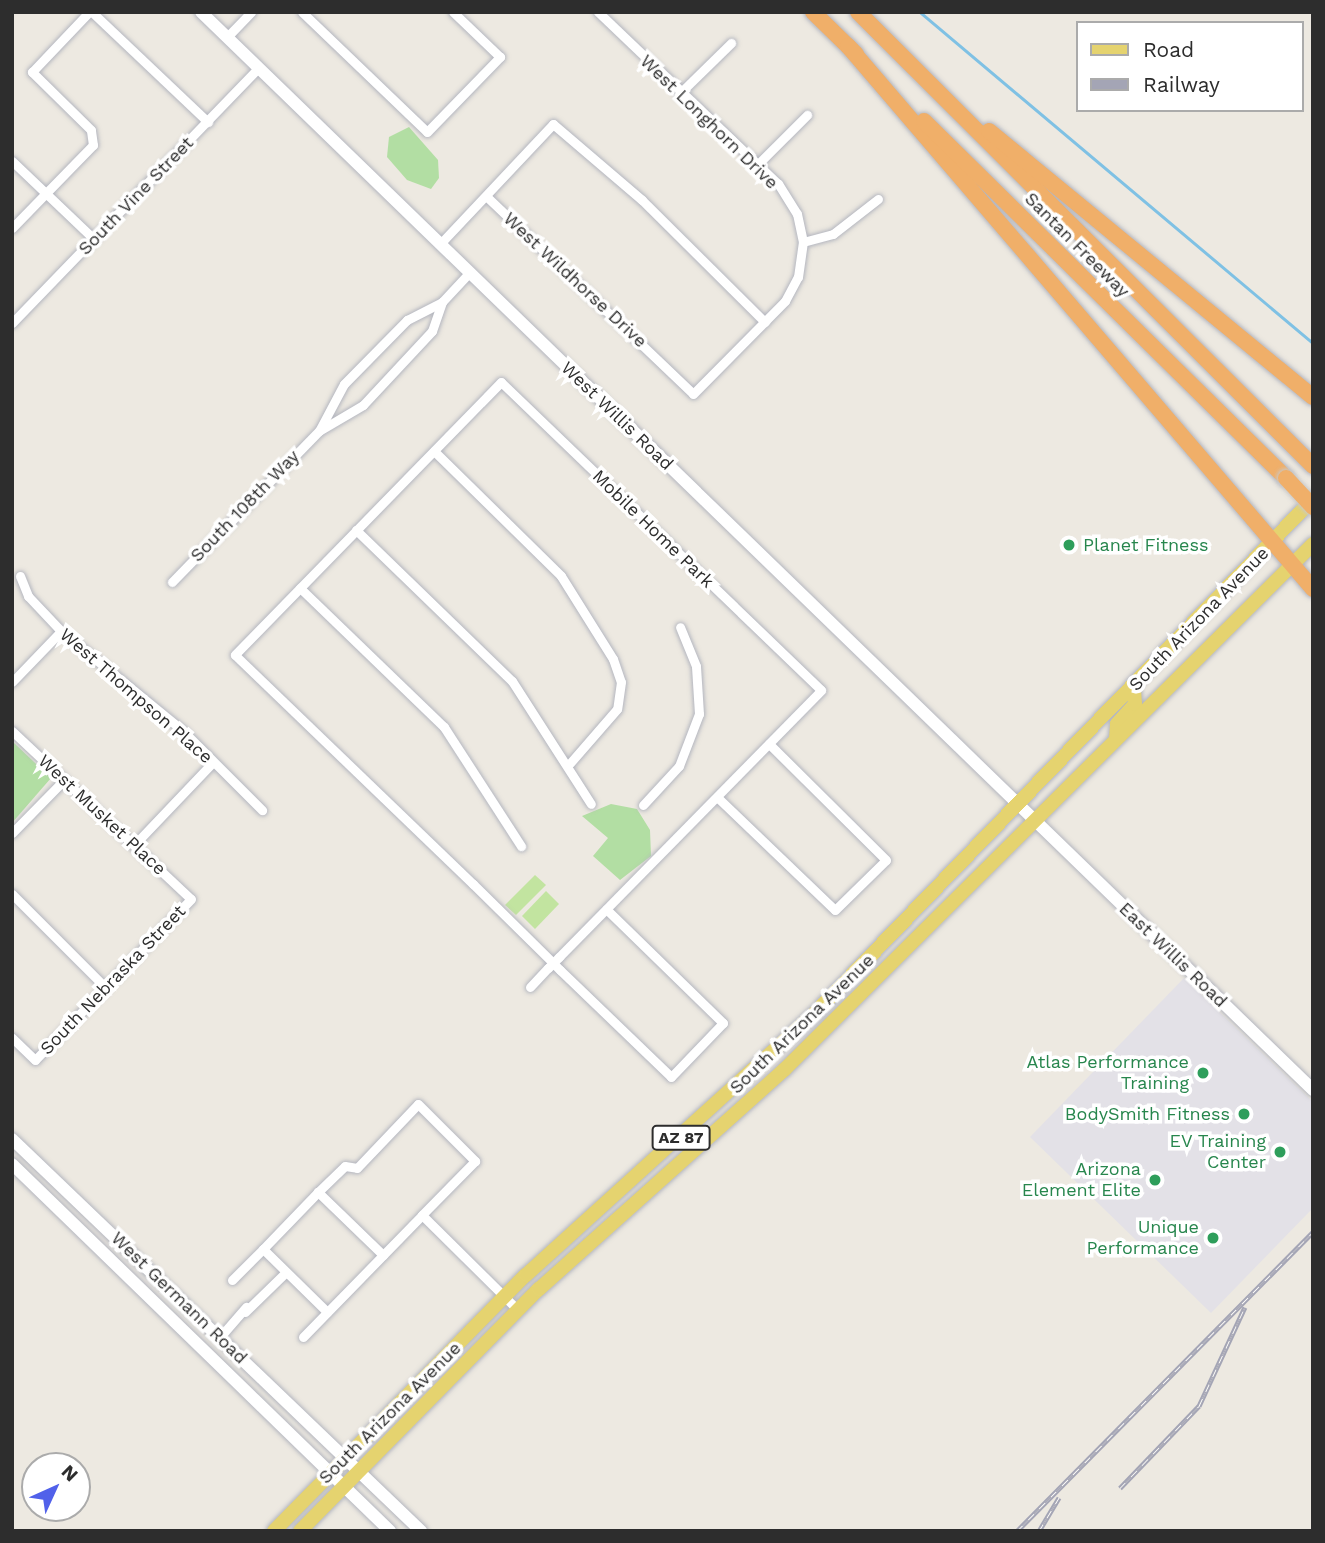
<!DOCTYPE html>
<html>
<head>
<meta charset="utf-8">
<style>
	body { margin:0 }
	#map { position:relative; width:1325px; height:1543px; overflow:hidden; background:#ede9e1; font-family:"Work Sans",sans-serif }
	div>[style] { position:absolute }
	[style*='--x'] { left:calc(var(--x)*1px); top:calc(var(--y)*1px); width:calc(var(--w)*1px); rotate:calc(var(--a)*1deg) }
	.industrial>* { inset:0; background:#e3e1e7 }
	.green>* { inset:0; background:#b2dea3 }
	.pitch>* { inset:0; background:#c2e4a0 }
	.stream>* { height:2.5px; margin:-1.25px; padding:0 1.25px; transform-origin:1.25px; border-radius:1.25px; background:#7fc1e4 }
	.roads { filter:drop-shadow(0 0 2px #b4b6bf) drop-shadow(0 0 2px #b4b6bf) }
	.street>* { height:9px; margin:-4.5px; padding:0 4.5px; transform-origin:4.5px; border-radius:4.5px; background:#fff }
	.secondary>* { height:12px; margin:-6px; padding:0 6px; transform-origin:6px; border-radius:6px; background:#fff }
	.primary>* { height:14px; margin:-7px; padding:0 7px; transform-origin:7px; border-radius:7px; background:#e5d36f }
	.highway>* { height:16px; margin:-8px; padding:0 8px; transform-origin:8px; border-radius:8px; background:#f0af69 }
	.rail>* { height:5px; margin-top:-2.5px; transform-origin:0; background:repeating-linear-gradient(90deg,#fff 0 8px,#a4a5b5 0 16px); box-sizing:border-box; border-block:2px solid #a4a5b5 }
	.bridges { filter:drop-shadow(0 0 2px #c8c8c8) drop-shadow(0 0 2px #c8c8c8) }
	.highway-bridge>* { height:16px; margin:-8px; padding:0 8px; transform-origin:8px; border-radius:8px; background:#f0af69 }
	.dots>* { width:19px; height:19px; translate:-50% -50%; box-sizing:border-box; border:4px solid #fff; border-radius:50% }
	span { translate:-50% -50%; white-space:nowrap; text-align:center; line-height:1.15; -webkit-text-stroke:7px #fff; paint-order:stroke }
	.shield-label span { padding:2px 5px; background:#fff; border:2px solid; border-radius:5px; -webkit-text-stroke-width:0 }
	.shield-label { font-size:16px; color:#2d2d2d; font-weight:700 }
	.street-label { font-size:18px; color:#2d2d2d }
	.leisure-label { font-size:18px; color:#27864d }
	.left { translate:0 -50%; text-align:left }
	.right { translate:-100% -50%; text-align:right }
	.frame { position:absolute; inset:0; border:14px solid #2d2d2d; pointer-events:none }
	.legend { position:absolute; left:1076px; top:21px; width:228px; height:91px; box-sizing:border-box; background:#fff; border:2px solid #ababab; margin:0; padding:9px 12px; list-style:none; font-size:21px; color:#2d2d2d }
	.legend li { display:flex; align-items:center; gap:14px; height:35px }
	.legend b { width:35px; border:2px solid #ababab }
	.north { position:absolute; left:21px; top:1452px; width:70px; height:70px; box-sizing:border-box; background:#fff; border:2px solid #ababab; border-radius:50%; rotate:45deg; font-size:19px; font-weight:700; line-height:28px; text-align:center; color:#2d2d2d }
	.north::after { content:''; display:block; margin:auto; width:24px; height:32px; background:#5161ea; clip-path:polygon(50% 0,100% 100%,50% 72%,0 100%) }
</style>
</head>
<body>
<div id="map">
	<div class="industrial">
		<i style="clip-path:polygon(1184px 978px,1313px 1102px,1313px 1208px,1211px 1313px,1030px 1137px)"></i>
	</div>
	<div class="green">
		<i style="clip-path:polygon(409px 127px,438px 160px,439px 178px,431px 189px,407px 180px,387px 157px,389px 137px)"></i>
		<i style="clip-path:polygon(12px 741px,51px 778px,12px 823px)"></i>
		<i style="clip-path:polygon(611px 804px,637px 809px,650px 830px,651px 856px,620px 880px,593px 856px,608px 838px,582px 816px)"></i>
	</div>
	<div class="pitch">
		<i style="clip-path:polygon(535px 875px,546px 885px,516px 915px,505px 905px)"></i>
		<i style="clip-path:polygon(546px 891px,559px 904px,535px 929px,522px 916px)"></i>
	</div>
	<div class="stream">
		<i style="--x:920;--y:12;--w:514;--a:40.11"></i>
	</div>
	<div class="roads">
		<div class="street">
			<i style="--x:92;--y:12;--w:160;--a:43.5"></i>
			<i style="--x:302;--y:12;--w:173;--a:43.8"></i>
			<i style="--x:427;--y:132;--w:105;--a:-45.8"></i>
			<i style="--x:500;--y:57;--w:65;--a:-136.2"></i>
			<i style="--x:227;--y:37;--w:35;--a:-46"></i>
			<i style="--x:679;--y:94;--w:73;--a:-44.4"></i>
			<i style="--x:12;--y:161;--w:113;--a:43.6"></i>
			<i style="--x:757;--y:165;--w:71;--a:-45"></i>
			<i style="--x:486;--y:196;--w:286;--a:43.7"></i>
			<i style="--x:693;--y:394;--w:131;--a:-45.3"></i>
			<i style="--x:785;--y:301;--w:27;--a:-62"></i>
			<i style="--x:798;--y:277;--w:35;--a:-82"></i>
			<i style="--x:803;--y:242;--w:29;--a:-102"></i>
			<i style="--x:797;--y:214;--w:36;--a:-122"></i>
			<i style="--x:778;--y:184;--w:249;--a:-136.3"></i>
			<i style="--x:12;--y:228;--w:116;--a:-45.7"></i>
			<i style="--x:93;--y:145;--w:15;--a:-98"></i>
			<i style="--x:91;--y:130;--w:83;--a:-135.5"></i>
			<i style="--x:32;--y:72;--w:83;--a:-46.5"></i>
			<i style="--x:803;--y:242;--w:31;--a:-15"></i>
			<i style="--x:833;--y:234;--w:57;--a:-37.9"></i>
			<i style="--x:440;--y:244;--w:165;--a:-46.7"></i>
			<i style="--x:553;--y:124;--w:117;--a:40.5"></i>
			<i style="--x:642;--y:200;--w:173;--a:44.8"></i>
			<i style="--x:12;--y:323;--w:354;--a:-46"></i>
			<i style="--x:319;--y:431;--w:53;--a:-62"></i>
			<i style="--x:344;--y:384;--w:90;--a:-45.5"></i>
			<i style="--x:407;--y:320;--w:39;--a:-27"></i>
			<i style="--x:442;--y:302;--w:41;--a:-47"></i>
			<i style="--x:434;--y:451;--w:178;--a:44.5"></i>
			<i style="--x:561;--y:576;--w:98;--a:57.9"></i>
			<i style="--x:613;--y:659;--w:24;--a:71"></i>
			<i style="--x:621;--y:682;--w:27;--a:98"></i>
			<i style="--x:617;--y:709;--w:72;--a:131"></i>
			<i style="--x:356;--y:530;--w:217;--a:44.1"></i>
			<i style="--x:512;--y:681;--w:146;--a:57.3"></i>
			<i style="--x:20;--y:576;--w:22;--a:68"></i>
			<i style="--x:28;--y:596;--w:48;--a:46.7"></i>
			<i style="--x:61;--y:631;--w:158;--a:39.3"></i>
			<i style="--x:183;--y:731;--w:112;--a:45"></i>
			<i style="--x:172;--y:582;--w:211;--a:-45.8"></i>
			<i style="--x:319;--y:431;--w:51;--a:-30.6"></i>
			<i style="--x:363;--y:405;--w:101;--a:-47"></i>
			<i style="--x:432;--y:331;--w:31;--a:-71"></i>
			<i style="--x:300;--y:588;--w:200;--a:44"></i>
			<i style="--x:444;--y:727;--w:142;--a:57.1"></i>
			<i style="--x:12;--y:682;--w:71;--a:-46.1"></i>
			<i style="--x:12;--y:731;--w:245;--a:43.2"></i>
			<i style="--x:191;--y:899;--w:224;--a:134.1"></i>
			<i style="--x:35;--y:1060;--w:32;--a:-136"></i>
			<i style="--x:717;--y:797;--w:163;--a:43.8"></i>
			<i style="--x:835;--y:910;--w:71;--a:-44.4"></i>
			<i style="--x:886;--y:860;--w:165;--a:-135.2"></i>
			<i style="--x:643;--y:805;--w:53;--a:-47.3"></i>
			<i style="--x:679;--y:766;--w:56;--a:-69"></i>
			<i style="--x:699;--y:714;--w:48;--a:-93.6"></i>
			<i style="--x:696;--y:666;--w:42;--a:-112.3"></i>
			<i style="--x:12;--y:833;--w:73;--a:-45.6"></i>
			<i style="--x:135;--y:844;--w:113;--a:-46.4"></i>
			<i style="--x:12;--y:894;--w:132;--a:45"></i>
			<i style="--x:530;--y:987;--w:26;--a:-47"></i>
			<i style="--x:548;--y:968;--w:16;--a:-45"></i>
			<i style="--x:559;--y:957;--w:374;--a:-45.5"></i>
			<i style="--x:821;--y:690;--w:444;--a:-136.1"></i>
			<i style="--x:501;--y:382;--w:381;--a:134.3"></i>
			<i style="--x:235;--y:655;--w:330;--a:43.9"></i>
			<i style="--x:473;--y:884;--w:112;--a:44.6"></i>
			<i style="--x:553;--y:963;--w:10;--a:45"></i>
			<i style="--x:560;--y:970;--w:154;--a:43.9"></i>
			<i style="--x:671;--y:1077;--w:75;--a:-46.1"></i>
			<i style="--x:723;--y:1023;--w:163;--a:-135.7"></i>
			<i style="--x:318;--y:1192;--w:79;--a:134"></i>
			<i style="--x:263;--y:1249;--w:90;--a:44.5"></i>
			<i style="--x:383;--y:1255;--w:91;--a:-135.9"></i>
			<i style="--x:318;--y:1192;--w:37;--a:-44"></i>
			<i style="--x:345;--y:1166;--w:12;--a:9"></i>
			<i style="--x:357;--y:1168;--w:88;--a:-46.4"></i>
			<i style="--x:418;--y:1104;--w:81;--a:45"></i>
			<i style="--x:475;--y:1161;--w:76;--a:134.5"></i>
			<i style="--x:232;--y:1280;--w:44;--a:-45"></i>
			<i style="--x:245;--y:1312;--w:57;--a:-44.3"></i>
			<i style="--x:220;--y:1337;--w:40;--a:-49"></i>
			<i style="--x:303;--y:1337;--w:170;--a:-45.7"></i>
			<i style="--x:422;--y:1215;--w:135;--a:44.7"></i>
		</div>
		<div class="secondary">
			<i style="--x:201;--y:12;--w:1549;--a:44.11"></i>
			<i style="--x:12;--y:1139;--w:567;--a:43.78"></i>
			<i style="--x:12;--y:1164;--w:527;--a:44.15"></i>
		</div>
		<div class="primary">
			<i style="--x:1116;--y:739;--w:15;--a:-86"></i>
			<i style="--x:1117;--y:724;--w:27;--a:-48"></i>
			<i style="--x:1135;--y:704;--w:16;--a:-94"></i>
			<i style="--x:274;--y:1531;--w:359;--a:-45.5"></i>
			<i style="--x:526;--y:1275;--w:394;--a:-42.2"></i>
			<i style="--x:818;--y:1010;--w:711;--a:-45.91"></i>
			<i style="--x:300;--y:1531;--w:340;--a:-45.4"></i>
			<i style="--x:539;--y:1289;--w:329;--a:-41.8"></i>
			<i style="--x:784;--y:1070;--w:746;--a:-44.84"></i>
		</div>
		<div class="highway">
			<i style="--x:813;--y:12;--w:60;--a:44.3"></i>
			<i style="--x:858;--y:12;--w:643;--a:44.94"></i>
			<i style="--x:848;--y:46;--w:715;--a:49.42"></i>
			<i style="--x:924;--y:121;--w:508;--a:44.6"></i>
			<i style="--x:989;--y:131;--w:419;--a:39.4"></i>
		</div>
	</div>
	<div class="rail">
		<i style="--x:1120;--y:1488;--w:114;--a:-46.1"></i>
		<i style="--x:1199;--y:1406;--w:109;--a:-65.1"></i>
		<i style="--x:1017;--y:1531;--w:421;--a:-45.3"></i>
		<i style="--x:1039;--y:1531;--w:39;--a:-59"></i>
	</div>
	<div class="bridges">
		<div class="highway-bridge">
			<i style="--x:1286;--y:478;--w:40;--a:47"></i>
		</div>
	</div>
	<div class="dots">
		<i style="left:1069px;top:545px;background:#2e9e5b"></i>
		<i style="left:1203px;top:1073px;background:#2e9e5b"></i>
		<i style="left:1244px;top:1114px;background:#2e9e5b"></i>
		<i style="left:1280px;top:1152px;background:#2e9e5b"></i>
		<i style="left:1155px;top:1180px;background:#2e9e5b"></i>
		<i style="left:1213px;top:1238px;background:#2e9e5b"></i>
	</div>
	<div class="shield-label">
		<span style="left:681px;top:1138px">AZ 87</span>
	</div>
	<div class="street-label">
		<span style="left:709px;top:122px;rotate:44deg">West Longhorn Drive</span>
		<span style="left:136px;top:196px;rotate:-46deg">South Vine Street</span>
		<span style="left:1077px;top:245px;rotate:45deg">Santan Freeway</span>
		<span style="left:575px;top:280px;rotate:43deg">West Wildhorse Drive</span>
		<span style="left:617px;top:416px;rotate:44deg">West Willis Road</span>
		<span style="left:245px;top:506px;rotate:-46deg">South 108th Way</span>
		<span style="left:653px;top:529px;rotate:44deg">Mobile Home Park</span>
		<span style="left:1199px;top:619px;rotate:-46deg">South Arizona Avenue</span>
		<span style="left:136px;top:696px;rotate:41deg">West Thompson Place</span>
		<span style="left:102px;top:815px;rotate:43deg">West Musket Place</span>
		<span style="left:1173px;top:955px;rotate:44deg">East Willis Road</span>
		<span style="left:113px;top:980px;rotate:-46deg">South Nebraska Street</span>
		<span style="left:802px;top:1024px;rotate:-44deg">South Arizona Avenue</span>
		<span style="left:179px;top:1298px;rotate:44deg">West Germann Road</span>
		<span style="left:390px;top:1413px;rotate:-45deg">South Arizona Avenue</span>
	</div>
	<div class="leisure-label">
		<span class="left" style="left:1083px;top:545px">Planet Fitness</span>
		<span class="right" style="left:1189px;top:1073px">Atlas Performance<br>Training</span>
		<span class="right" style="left:1230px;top:1114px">BodySmith Fitness</span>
		<span class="right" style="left:1266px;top:1152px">EV Training<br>Center</span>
		<span class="right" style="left:1141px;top:1180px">Arizona<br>Element Elite</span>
		<span class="right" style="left:1199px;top:1238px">Unique<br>Performance</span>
	</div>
	<div class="frame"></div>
	<ul class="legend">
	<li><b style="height:9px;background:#e5d36f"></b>Road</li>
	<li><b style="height:9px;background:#a4a5b5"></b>Railway</li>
	</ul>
	<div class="north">N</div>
</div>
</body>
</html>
